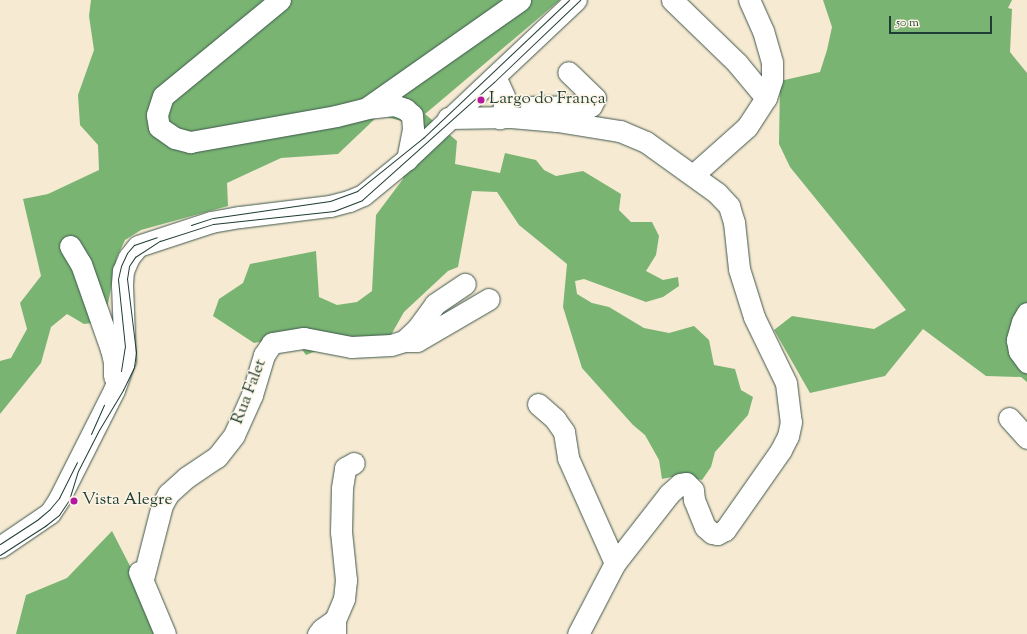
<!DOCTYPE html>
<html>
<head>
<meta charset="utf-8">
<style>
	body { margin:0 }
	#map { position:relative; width:1027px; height:634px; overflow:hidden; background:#f6ead2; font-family:"Sorts Mill Goudy",serif }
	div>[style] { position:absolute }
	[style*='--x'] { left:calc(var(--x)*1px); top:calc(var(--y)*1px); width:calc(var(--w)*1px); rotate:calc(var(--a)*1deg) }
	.forest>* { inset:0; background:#79b473 }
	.roads { filter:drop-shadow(0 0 1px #3f574c) drop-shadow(0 0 1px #3f574c) }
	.minor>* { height:21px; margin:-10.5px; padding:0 10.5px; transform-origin:10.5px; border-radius:10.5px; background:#fff }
	.tram>* { height:1px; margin:-0.5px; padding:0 0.5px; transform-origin:0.5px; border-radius:0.5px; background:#1f3d34 }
	.dots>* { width:11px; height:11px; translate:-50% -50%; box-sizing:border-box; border:2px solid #fcf5e5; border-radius:50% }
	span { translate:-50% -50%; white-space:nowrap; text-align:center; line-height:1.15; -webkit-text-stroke:3px #fcf5e5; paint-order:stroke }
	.poi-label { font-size:17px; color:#1f3d34 }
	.left { translate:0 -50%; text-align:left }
	.street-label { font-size:17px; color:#1f3d34 }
	.scale { position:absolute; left:889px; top:16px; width:103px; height:18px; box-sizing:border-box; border:2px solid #1f3d34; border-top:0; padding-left:5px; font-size:12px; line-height:14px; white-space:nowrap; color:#1f3d34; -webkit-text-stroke:3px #fcf5e5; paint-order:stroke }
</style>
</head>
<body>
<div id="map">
	<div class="forest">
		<i style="clip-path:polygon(91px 0,560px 0,425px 114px,457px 141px,455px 164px,500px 173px,505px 153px,536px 160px,544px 170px,556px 176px,583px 171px,621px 194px,619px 210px,631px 222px,652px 222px,659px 236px,656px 255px,646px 271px,663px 280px,678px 277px,679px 286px,663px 297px,646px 302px,584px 279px,575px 281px,577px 294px,592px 303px,609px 307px,644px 328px,669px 333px,694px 326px,709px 340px,714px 365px,735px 369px,741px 390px,753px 397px,748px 415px,715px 452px,711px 467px,702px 480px,681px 475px,662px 479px,659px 460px,645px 435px,633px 425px,582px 368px,563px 307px,567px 264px,519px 225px,497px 192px,472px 191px,458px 267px,448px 271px,404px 312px,387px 342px,352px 337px,306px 355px,292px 336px,254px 343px,213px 316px,219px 299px,243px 283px,250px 264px,316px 251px,319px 297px,337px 305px,357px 302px,372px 291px,376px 215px,403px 179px,402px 131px,413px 124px,379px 115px,338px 154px,281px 158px,227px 183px,228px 206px,141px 230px,125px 240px,117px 257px,107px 309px,101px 322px,84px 324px,67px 314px,51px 327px,41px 363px,0 414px,0 361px,11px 358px,27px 329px,20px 303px,41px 276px,23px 199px,48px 194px,99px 170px,98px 145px,80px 125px,78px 95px,94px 50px,89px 16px)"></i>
		<i style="clip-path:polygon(823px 0,1012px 0,1008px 8px,1012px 9px,1010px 52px,1027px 73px,1027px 382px,1021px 377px,986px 376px,923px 329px,885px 376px,810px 393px,774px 330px,792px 316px,874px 329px,906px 310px,790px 167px,779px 144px,780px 81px,820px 72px,827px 50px,832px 27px)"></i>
		<i style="clip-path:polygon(112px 531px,165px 634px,16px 634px,26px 595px,67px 578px)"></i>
	</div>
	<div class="roads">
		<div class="minor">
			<i style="--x:280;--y:0;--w:151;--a:140.6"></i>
			<i style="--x:163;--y:96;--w:20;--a:108"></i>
			<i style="--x:157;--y:115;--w:12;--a:81"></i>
			<i style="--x:159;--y:127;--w:19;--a:35"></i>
			<i style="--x:175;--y:138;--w:16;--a:15"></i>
			<i style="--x:190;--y:142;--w:148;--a:-10.1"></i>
			<i style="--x:336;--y:116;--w:32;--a:-14"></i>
			<i style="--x:367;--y:108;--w:27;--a:-6"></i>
			<i style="--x:394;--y:105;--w:12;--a:20"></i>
			<i style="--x:405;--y:109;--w:9;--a:41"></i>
			<i style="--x:412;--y:115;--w:14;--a:86"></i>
			<i style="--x:413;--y:129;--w:31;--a:101"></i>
			<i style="--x:672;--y:0;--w:91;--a:44.1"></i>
			<i style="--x:737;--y:63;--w:45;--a:50.4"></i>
			<i style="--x:495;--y:76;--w:22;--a:66"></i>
			<i style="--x:504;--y:96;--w:11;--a:90"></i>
			<i style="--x:504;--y:107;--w:12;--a:110"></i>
			<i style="--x:368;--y:107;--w:186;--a:-35.1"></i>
			<i style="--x:531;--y:107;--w:60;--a:-1"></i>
			<i style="--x:591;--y:106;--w:9;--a:-63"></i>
			<i style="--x:595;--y:98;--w:37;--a:-136"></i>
			<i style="--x:448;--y:118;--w:63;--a:-0.9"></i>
			<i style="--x:511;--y:117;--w:46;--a:5"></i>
			<i style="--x:557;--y:121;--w:64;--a:9"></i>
			<i style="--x:620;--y:131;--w:28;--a:23"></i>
			<i style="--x:646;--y:142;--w:87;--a:35.7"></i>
			<i style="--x:717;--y:193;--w:18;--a:47"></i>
			<i style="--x:729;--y:206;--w:17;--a:73"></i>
			<i style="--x:734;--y:222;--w:47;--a:83.9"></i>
			<i style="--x:739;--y:269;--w:50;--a:72.6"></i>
			<i style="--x:754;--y:317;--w:73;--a:64.1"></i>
			<i style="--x:786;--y:383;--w:39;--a:83"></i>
			<i style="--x:791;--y:422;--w:14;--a:102"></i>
			<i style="--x:788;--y:436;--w:16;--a:117"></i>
			<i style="--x:781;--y:450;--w:98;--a:125"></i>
			<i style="--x:725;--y:530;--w:9;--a:153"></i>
			<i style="--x:717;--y:534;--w:5;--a:-169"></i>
			<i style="--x:712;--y:533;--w:9;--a:-139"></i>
			<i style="--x:705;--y:527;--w:29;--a:-112"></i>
			<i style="--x:694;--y:500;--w:10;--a:-96"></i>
			<i style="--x:693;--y:490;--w:10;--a:-135"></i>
			<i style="--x:686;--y:483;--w:6;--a:171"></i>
			<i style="--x:680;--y:484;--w:15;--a:138"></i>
			<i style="--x:669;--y:494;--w:88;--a:128"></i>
			<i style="--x:615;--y:563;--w:80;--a:117.5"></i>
			<i style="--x:693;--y:175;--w:72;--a:-41.6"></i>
			<i style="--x:747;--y:127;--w:35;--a:-57"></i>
			<i style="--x:766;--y:98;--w:19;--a:-72"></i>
			<i style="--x:772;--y:80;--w:18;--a:-90"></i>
			<i style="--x:772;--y:62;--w:32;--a:-106"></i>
			<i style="--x:763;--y:31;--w:34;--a:-114"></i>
			<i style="--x:70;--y:246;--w:21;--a:59"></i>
			<i style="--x:81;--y:264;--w:90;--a:70.6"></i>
			<i style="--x:111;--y:349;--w:13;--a:77"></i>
			<i style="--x:114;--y:362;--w:14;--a:90"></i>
			<i style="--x:1027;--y:313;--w:10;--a:119"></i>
			<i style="--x:1022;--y:322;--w:19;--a:106"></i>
			<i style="--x:1017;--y:340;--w:11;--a:80"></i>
			<i style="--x:1019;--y:351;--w:14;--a:54"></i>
			<i style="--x:408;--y:341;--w:9;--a:0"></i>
			<i style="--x:417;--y:341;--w:83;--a:-30.3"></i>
			<i style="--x:538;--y:404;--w:23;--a:41"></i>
			<i style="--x:555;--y:419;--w:16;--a:55"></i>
			<i style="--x:564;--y:432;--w:26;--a:81"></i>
			<i style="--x:568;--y:458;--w:115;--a:65.9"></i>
			<i style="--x:1009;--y:418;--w:27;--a:48"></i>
			<i style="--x:0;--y:547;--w:60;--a:-34.2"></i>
			<i style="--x:50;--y:513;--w:17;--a:-57"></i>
			<i style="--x:59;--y:499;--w:122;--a:-63.2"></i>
			<i style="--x:114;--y:390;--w:32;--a:-70"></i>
			<i style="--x:125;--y:360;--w:76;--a:-92.3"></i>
			<i style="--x:122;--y:284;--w:13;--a:-86"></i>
			<i style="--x:123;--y:271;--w:15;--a:-67"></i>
			<i style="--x:129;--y:257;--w:14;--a:-51"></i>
			<i style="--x:138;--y:246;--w:77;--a:-18.2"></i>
			<i style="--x:211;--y:222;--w:29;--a:-10"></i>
			<i style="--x:240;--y:217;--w:91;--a:-7"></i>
			<i style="--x:330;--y:206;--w:20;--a:-15"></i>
			<i style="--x:349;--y:201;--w:15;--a:-23"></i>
			<i style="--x:363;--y:195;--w:57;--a:-39.3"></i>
			<i style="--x:407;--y:159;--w:232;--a:-43.3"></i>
			<i style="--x:139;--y:572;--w:67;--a:67.2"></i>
			<i style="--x:143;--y:579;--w:76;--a:-75.6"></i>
			<i style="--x:162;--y:505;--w:13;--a:-61"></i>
			<i style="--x:168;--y:494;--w:25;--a:-42"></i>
			<i style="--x:187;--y:477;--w:36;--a:-34"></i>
			<i style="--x:217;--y:457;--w:28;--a:-52"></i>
			<i style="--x:234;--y:435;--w:44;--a:-65.8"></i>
			<i style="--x:252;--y:395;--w:42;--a:-73.3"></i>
			<i style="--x:264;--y:355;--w:14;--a:-56"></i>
			<i style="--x:272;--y:343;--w:32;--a:-9"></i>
			<i style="--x:304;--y:338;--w:48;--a:10.8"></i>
			<i style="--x:351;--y:347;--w:40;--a:-2.9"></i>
			<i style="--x:391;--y:345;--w:14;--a:-17"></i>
			<i style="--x:404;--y:341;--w:18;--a:-43"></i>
			<i style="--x:417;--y:329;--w:31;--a:-54"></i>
			<i style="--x:435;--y:304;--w:36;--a:-34"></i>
			<i style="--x:335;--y:620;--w:23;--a:-67"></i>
			<i style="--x:344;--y:599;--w:19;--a:-84"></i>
			<i style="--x:346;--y:580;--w:48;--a:-95.9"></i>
			<i style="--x:341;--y:532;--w:44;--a:-88.7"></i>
			<i style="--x:342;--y:488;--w:20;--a:-81"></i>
			<i style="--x:345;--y:468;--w:10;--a:-29"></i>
			<i style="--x:318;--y:634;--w:6;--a:-51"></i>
			<i style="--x:322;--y:629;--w:16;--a:-35"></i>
			<i style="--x:335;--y:620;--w:13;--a:90"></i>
		</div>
	</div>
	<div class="tram">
		<i style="--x:191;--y:225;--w:23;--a:-18"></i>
		<i style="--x:213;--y:218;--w:118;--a:-8.3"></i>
		<i style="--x:330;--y:201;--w:29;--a:-20"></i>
		<i style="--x:357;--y:191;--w:85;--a:-38.8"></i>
		<i style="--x:423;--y:138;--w:201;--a:-43.4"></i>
		<i style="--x:121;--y:371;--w:24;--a:-81"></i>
		<i style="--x:125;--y:347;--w:68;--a:-95.9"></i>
		<i style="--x:118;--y:279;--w:13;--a:-77"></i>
		<i style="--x:121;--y:266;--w:14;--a:-65"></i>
		<i style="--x:127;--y:253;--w:11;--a:-49"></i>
		<i style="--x:134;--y:245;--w:24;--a:-19"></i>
		<i style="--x:91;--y:434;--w:32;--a:-66"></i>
		<i style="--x:0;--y:544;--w:44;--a:-33"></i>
		<i style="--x:37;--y:520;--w:16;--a:-40"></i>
		<i style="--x:49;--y:510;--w:16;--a:-50"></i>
		<i style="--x:59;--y:498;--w:40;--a:-63.4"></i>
		<i style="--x:0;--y:555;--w:54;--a:-32.8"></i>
		<i style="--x:45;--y:526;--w:18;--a:-38"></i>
		<i style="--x:59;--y:515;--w:18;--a:-56"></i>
		<i style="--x:69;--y:500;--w:30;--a:-73"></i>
		<i style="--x:78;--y:471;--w:46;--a:-62.9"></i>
		<i style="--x:99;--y:430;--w:47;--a:-59"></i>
		<i style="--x:123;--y:390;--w:25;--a:-64"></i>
		<i style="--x:134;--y:367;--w:15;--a:-82"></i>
		<i style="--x:136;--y:352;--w:74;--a:-97"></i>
		<i style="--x:127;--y:279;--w:13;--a:-81"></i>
		<i style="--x:129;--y:266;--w:11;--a:-56"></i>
		<i style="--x:135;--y:257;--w:30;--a:-33"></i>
		<i style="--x:160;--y:241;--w:56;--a:-17.8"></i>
		<i style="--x:213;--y:224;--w:122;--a:-6.1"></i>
		<i style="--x:334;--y:211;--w:30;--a:-21"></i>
		<i style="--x:362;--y:200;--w:177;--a:-41.8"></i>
		<i style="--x:494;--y:82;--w:119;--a:-43.6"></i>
	</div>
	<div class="dots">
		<i style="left:481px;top:100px;background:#b5179e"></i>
		<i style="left:74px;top:501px;background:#b5179e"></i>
	</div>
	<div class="poi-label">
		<span class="left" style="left:489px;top:100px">Largo do França</span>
		<span class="left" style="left:82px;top:501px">Vista Alegre</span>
	</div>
	<div class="street-label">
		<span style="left:250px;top:392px;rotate:-69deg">Rua Falet</span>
	</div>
	<div class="scale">50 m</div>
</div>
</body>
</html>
